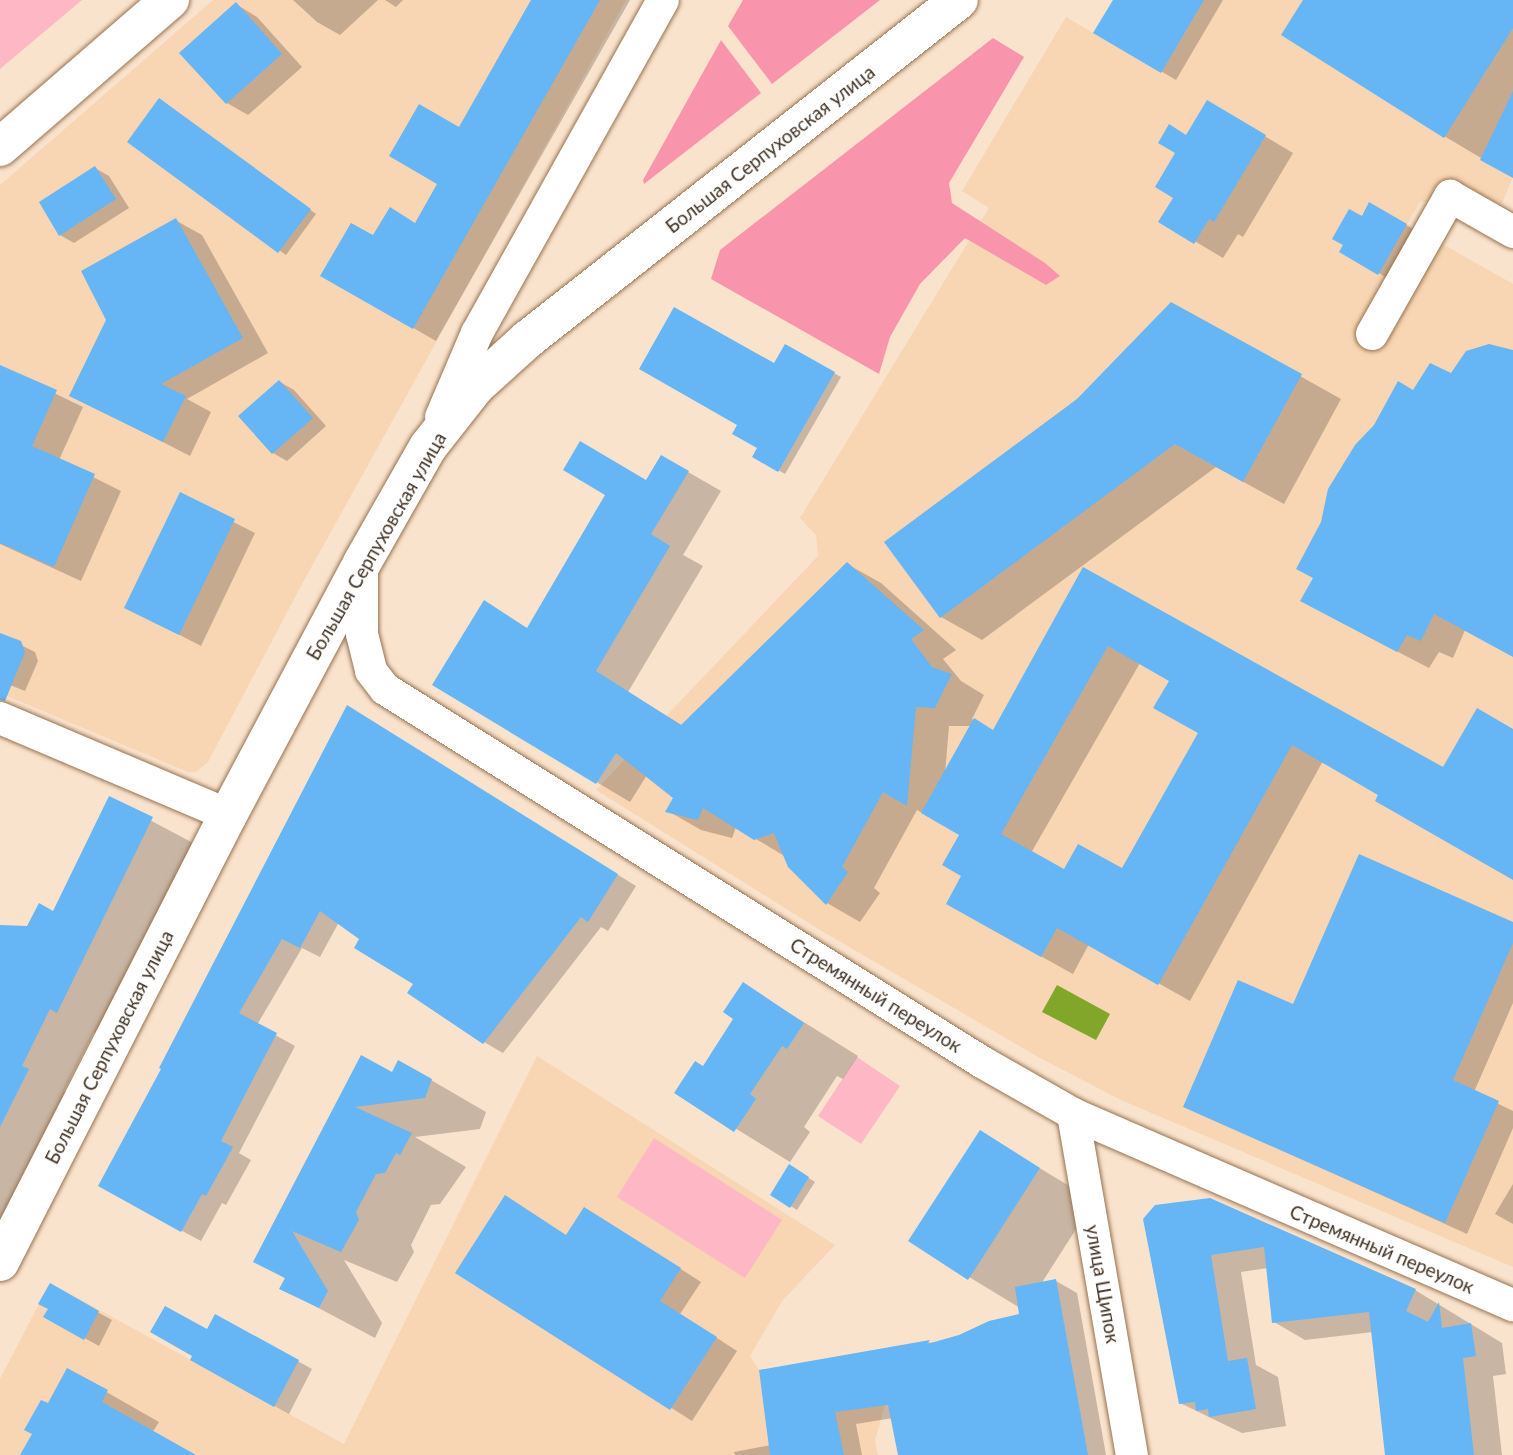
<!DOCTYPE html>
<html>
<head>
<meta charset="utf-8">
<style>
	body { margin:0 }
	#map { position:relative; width:1513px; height:1455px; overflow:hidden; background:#fae3cd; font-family:Lato,sans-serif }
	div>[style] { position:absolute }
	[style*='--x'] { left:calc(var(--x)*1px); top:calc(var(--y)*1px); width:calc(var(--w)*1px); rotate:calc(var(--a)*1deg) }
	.built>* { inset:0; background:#f8d5b3 }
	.green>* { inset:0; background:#fdb7c5 }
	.forest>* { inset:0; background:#f895ad }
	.water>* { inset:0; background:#81a62a }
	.shadow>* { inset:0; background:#0003 }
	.building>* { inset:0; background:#66b5f5 }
	.roads { filter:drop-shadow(0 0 2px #967351) drop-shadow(0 0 2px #967351) }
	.street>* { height:32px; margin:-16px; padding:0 16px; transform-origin:16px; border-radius:16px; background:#fff }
	.primary>* { height:38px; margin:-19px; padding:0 19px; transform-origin:19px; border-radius:19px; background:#fff }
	span { translate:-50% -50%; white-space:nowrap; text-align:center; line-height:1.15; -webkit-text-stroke:7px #fff; paint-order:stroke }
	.street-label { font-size:19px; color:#413223 }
</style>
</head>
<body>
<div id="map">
	<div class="built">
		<i style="clip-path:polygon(213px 0,626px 0,302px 584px,208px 762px,196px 772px,188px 772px,0 693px,0 185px)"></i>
		<i style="clip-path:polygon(1204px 0,1513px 0,1513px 177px,1502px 203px,1420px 202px,1407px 224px,1513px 284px,1513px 1267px,1121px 1100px,1040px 1058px,820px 930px,596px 790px,818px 556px,816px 535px,800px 518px,989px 208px,962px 191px,1066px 17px,1161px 73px)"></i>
		<i style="clip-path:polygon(537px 1056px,835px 1245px,782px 1301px,750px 1356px,759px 1370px,765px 1411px,885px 1405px,875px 1440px,878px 1455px,0 1455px,0 1379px,50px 1283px,344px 1444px)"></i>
	</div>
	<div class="green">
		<i style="clip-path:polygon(0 0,82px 0,0 69px)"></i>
		<i style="clip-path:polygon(857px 1057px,900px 1086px,861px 1144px,818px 1116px)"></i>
		<i style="clip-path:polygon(654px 1138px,782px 1220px,745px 1278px,617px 1197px)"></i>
	</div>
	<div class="forest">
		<i style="clip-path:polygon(743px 0,880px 0,772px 84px,728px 26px)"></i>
		<i style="clip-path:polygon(993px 38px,1024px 57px,949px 183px,952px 203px,1045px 263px,1060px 276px,1046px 285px,965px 238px,920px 284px,890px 337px,879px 374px,711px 279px,720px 250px)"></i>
		<i style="clip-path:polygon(721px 40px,761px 93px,644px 184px,643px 180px)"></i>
	</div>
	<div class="water">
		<i style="clip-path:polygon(1057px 985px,1110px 1014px,1096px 1040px,1042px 1012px)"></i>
	</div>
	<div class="shadow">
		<i style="clip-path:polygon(293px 0,378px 0,340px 35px,317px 22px)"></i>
		<i style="clip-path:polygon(385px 0,403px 0,396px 7px)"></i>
		<i style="clip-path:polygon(533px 0,630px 0,436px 341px,323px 276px,374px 238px,416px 225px,439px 184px,459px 130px)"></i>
		<i style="clip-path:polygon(1115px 0,1223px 0,1176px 80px,1096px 33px)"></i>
		<i style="clip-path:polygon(1305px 0,1513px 0,1513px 177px,1444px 136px)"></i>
		<i style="clip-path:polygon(236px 4px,257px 17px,302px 67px,248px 115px,227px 103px)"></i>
		<i style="clip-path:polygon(1208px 102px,1293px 153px,1243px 237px,1238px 234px,1223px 258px,1161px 221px,1175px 197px)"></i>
		<i style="clip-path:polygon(166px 104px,316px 214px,286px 255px,129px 142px)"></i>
		<i style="clip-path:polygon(95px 168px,109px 176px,129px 208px,74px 243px,60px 235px)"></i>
		<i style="clip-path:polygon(1370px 204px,1420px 233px,1393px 281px,1341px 252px)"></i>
		<i style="clip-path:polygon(175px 220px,202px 235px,268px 353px,187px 399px,211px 412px,190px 456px,71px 395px)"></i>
		<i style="clip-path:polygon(1171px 304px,1341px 399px,1284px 504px,1216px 467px,982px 640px,941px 617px,1078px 401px)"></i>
		<i style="clip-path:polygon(786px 346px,841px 377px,785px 474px,754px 456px,759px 447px,775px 366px)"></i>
		<i style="clip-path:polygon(1513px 352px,1513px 656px,1465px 630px,1453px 658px,1439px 652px,1429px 668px,1333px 618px,1414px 392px)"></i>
		<i style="clip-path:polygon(0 367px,83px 407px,59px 460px,121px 491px,81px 581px,0 544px)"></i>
		<i style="clip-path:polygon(280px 382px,294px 390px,326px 426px,287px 461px,273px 453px)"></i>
		<i style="clip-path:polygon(evenodd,662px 457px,721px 491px,683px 555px,703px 566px,628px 692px,683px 726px,847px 564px,881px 583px,956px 650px,943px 659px,961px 681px,984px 695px,972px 719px,994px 732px,1084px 570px,1444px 770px,1513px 731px,1513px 878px,1323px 761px,1190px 1001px,1089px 944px,1073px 974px,979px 922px,963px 876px,961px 835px,917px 810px,874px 888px,880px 893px,860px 922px,827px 903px,790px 866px,786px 857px,736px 827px,732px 838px,701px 830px,668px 811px,675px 797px,647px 775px,630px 802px,434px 685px,484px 602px,528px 629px,647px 482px,662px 457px,1140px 663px,1171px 680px,1201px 733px,1122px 871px,1064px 872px,1031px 853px,1140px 663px,662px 457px,949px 726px,971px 726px,945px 774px,949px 726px)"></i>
		<i style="clip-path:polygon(180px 495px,255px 533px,201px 646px,126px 607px)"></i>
		<i style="clip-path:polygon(0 635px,35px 652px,38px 661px,25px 691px,0 681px)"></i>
		<i style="clip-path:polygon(366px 719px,636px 886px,608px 931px,601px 927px,503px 1053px,484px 1042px,339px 922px,320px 957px,302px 948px,257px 1025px,295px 1046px,239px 1153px,251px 1160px,226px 1205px,222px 1203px,201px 1241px,119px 1197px)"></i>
		<i style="clip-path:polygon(110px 799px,195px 844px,100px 1036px,94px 1032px,64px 1091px,71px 1095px,0 1230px,0 955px,28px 928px,54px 913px)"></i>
		<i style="clip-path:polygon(1513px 924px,1513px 1003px,1474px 1092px,1513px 1111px,1513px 1128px,1467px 1234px,1185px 1106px,1294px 1006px)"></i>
		<i style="clip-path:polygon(743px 984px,858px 1056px,843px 1079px,837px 1076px,804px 1127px,810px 1132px,790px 1162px,677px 1092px,703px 1068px,736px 1019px)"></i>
		<i style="clip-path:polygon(362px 1057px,393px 1074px,431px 1080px,486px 1112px,480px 1129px,415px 1137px,466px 1167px,440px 1204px,431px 1205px,411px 1245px,414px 1252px,397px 1282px,344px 1260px,382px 1323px,375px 1338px,281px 1288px,286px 1279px,256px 1261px)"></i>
		<i style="clip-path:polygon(980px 1132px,1094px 1201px,1041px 1284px,1056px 1281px,1077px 1293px,1106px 1455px,899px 1455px,893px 1418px,856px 1424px,862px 1455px,735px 1455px,734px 1452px,771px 1445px,761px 1371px,929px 1342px,933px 1344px,1021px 1316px,1020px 1308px,910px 1241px)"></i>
		<i style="clip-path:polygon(790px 1166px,815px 1182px,797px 1210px,772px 1194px)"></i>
		<i style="clip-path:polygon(1513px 1184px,1513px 1224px,1495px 1214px)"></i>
		<i style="clip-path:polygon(506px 1197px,567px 1236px,606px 1221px,701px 1282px,680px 1314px,737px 1351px,692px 1421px,458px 1272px)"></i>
		<i style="clip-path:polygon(1156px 1207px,1415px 1290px,1502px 1343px,1506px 1374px,1493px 1376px,1502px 1455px,1387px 1455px,1373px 1332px,1305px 1340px,1274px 1322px,1268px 1268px,1241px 1272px,1256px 1365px,1278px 1377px,1286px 1426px,1242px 1433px,1180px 1403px)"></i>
		<i style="clip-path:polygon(50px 1286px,112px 1320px,99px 1346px,46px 1317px,50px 1309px)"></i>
		<i style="clip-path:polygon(216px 1316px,312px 1369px,289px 1414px,192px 1360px)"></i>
		<i style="clip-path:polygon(68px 1370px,159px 1422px,152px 1433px,193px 1455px,22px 1455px)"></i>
	</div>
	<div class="building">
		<i style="clip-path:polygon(531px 0,600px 0,413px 329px,320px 276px,351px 223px,373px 235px,390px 207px,415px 223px,437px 184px,389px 156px,419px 104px,459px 127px)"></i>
		<i style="clip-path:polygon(1113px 0,1204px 0,1161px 73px,1093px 33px)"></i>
		<i style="clip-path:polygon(1303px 0,1513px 0,1513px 28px,1444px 138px,1281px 35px)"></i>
		<i style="clip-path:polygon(236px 2px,282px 54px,226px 104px,179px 53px)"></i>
		<i style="clip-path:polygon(1513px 91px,1513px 178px,1480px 160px)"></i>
		<i style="clip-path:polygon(159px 98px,311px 209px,278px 253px,127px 142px)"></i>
		<i style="clip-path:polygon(1207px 100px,1266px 135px,1214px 222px,1209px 219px,1194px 244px,1158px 222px,1173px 198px,1155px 187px,1175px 153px,1158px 143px,1169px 124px,1186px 135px)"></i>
		<i style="clip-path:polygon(95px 166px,116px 199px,59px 236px,39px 202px)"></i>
		<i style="clip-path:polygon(1369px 202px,1407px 224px,1378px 275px,1339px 252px,1343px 245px,1332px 239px,1349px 209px,1362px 216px)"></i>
		<i style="clip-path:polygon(176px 218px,243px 338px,161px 384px,186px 396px,163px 442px,69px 396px,106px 320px,81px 271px)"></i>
		<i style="clip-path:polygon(1171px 302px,1302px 374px,1243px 482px,1175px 444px,940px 618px,884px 542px,1077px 399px)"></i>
		<i style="clip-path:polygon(674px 307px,774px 363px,785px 344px,835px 372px,778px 472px,752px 457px,757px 448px,732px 434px,737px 425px,639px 369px)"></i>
		<i style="clip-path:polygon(1489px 344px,1513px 350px,1513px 657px,1434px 614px,1421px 641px,1407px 635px,1397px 652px,1300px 601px,1313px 578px,1296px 569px,1321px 522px,1328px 489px,1355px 445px,1374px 425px,1398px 381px,1413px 390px,1430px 363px,1451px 373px,1466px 351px)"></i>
		<i style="clip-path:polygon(0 365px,57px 390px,32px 446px,95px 474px,54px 567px,0 543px)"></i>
		<i style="clip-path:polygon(279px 380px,313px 418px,272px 454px,238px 416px)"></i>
		<i style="clip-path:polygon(580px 441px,646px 480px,661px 455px,689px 471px,651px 534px,670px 546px,596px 671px,681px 725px,847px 562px,924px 630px,911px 639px,932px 667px,952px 674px,935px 708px,916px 707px,907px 806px,883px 792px,842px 867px,848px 872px,826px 905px,788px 867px,774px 833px,754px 840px,703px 808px,698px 820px,665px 812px,673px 798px,616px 753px,596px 784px,432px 685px,484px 600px,527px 628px,605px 495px,563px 470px)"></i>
		<i style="clip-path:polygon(180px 492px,235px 519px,179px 635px,124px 608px)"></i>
		<i style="clip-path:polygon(evenodd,1083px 567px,1443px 767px,1477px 708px,1513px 729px,1513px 880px,1375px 801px,1378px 795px,1292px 745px,1158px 985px,1057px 928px,1041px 957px,946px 904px,961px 876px,942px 865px,959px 835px,921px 813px,974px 718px,993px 730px,1083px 567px,1108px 646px,1169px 681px,1153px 708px,1198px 733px,1122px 868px,1078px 844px,1064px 869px,1001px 834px,1108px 646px)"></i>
		<i style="clip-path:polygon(0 633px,21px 641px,25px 652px,5px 701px,0 700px)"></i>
		<i style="clip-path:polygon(347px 705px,618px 874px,588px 922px,581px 917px,483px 1044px,407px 993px,413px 984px,354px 948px,359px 939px,320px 911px,300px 948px,282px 939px,239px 1013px,277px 1033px,221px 1141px,233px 1147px,206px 1196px,202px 1194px,181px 1232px,98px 1186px,161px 1069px,159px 1068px)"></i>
		<i style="clip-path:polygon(109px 796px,153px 817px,57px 1013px,50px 1009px,22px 1066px,29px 1069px,0 1127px,0 925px,27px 926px,39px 903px,53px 911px)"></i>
		<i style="clip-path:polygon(1359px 854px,1513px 922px,1513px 943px,1453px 1080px,1499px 1101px,1445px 1223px,1183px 1107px,1238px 980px,1293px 1004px)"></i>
		<i style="clip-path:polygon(743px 982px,804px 1023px,787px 1049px,782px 1046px,750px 1094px,756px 1099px,734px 1132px,674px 1093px,695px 1061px,703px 1066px,733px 1019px,723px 1012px)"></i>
		<i style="clip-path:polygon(361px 1055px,392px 1072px,398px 1060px,432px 1079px,425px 1098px,355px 1107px,412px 1133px,400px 1155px,396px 1153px,385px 1173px,376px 1174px,356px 1212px,359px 1220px,341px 1252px,292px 1231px,328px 1291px,319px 1308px,279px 1289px,285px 1278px,253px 1262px)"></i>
		<i style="clip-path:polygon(980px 1130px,1040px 1168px,968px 1280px,908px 1241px)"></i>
		<i style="clip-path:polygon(789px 1164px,809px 1177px,790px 1208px,770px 1195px)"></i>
		<i style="clip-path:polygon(505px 1195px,566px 1235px,584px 1207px,681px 1268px,660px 1301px,717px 1337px,670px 1410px,455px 1273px)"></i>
		<i style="clip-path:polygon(1210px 1198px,1416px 1289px,1406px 1311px,1428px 1322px,1439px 1302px,1442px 1328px,1471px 1323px,1476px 1356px,1463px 1358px,1474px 1455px,1385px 1455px,1369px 1312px,1272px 1323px,1264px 1247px,1211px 1255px,1228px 1361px,1247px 1358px,1256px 1409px,1209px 1417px,1208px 1409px,1196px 1411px,1195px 1402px,1179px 1404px,1143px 1219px,1155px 1205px)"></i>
		<i style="clip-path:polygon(1056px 1279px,1088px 1455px,898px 1455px,888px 1405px,835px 1412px,844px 1455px,770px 1455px,759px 1370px,930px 1340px,927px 1344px,959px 1335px,989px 1321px,1019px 1314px,1015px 1287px)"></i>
		<i style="clip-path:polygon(50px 1283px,99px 1311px,84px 1340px,43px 1317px,48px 1309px,38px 1304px)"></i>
		<i style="clip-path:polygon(165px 1306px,207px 1329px,215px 1314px,299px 1360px,274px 1407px,190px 1360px,192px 1356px,150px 1332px)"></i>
		<i style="clip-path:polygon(67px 1368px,108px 1390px,102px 1402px,196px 1455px,20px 1455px,32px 1434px,24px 1430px,41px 1400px,48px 1403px)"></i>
	</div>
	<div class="roads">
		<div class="street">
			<i style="--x:1372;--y:334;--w:159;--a:-60.5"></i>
			<i style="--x:1450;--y:196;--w:73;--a:29.7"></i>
			<i style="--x:441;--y:417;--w:91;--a:-66.8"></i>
			<i style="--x:477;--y:333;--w:381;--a:-60.8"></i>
			<i style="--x:362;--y:564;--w:70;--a:90"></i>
			<i style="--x:362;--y:634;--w:38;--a:76"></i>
			<i style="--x:371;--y:671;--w:23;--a:52"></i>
			<i style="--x:385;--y:689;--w:704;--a:32"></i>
			<i style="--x:982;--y:1062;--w:105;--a:29.7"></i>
			<i style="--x:1073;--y:1114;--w:480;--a:23.5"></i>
			<i style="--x:0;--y:718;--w:248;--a:23"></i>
			<i style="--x:1073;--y:1114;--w:346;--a:80.2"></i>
		</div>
		<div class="primary">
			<i style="--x:0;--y:147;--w:225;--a:-40.9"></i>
			<i style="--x:0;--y:1262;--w:502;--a:-62.98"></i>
			<i style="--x:228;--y:815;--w:285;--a:-62"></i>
			<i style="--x:362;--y:563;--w:133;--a:-60.4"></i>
			<i style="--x:428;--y:447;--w:76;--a:-51.9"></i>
			<i style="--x:475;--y:387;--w:72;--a:-42.2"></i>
			<i style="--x:528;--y:339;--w:548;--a:-38.19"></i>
		</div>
	</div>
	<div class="street-label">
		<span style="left:770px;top:149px;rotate:-38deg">Большая Серпуховская улица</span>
		<span style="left:376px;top:546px;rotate:-60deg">Большая Серпуховская улица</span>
		<span style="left:876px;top:995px;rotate:32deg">Стремянный переулок</span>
		<span style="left:109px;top:1047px;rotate:-63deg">Большая Серпуховская улица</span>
		<span style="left:1382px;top:1249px;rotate:23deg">Стремянный переулок</span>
		<span style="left:1103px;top:1284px;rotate:80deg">улица Щипок</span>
	</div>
</div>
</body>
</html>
